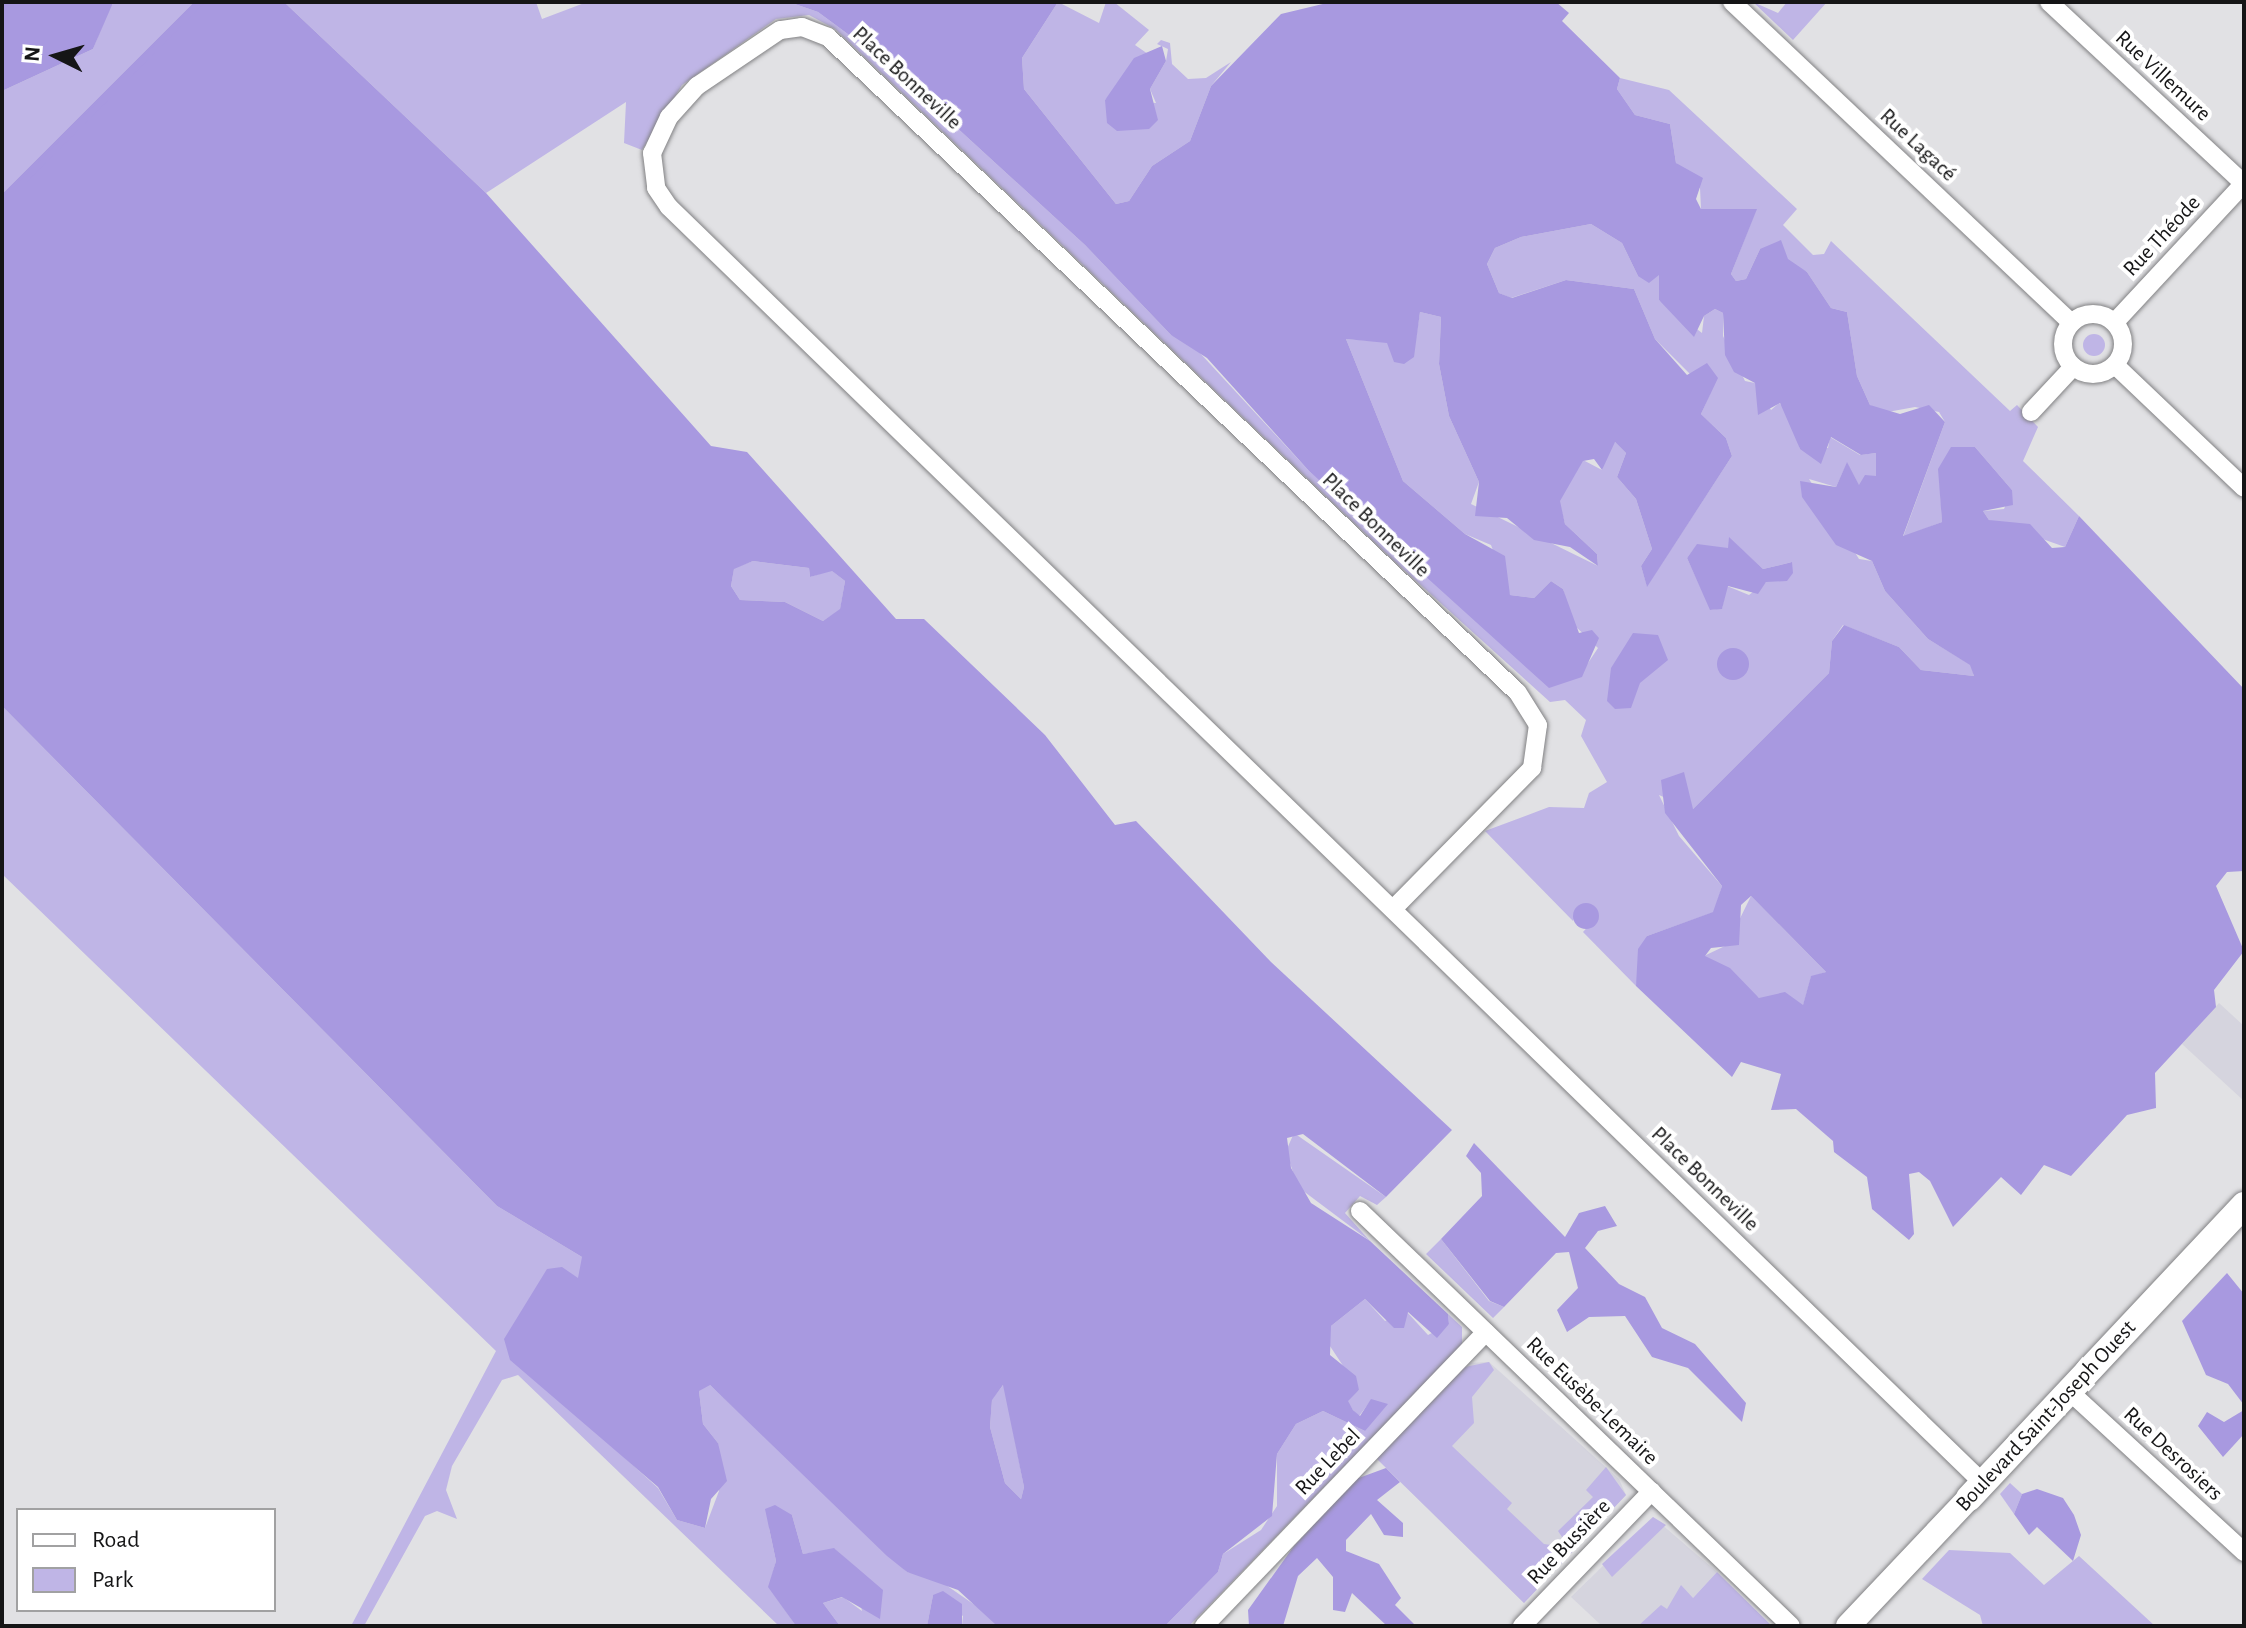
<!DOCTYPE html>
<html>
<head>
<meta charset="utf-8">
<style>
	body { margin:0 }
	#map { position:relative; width:2246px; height:1628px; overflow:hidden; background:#e1e1e4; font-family:"Alegreya Sans",sans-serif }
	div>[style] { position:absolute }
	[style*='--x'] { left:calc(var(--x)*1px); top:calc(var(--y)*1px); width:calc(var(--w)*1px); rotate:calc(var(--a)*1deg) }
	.built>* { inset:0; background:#d5d4de }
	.green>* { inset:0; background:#bfb5e6 }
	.round { border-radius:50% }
	.forest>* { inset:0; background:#a899e0 }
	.stream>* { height:6px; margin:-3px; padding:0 3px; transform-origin:3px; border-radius:3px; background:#a899e0 }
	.roads { filter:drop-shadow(0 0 2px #818183) drop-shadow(0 0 2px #818183) }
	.minor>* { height:18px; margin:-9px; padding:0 9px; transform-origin:9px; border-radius:9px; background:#fff }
	.minor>.ring { margin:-9px; padding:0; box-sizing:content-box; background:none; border:18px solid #fff; border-radius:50% }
	.tertiary>* { height:24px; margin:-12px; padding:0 12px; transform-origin:12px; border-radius:12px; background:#fff }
	.secondary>* { height:26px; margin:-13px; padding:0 13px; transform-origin:13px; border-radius:13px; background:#fff }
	span { translate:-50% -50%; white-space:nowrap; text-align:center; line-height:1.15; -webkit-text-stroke:8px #fff; paint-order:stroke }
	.street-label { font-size:22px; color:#151516 }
	.frame { position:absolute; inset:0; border:4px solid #151516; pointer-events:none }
	.legend { position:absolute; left:16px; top:1508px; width:260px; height:104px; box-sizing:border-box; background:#fff; border:2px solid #a1a1a2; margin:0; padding:10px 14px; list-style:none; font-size:24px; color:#151516 }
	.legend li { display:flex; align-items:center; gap:16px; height:40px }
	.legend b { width:40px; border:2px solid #a1a1a2 }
	.north { position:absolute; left:16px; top:16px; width:80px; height:80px; -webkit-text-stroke:6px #fff; paint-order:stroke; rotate:275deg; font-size:22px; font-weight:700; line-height:32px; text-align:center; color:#151516 }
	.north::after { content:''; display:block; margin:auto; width:28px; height:36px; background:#151516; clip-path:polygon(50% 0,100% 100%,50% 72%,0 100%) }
</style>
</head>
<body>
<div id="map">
	<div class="built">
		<i style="clip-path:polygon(2219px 1003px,2244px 1026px,2244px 1101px,2182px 1044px)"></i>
		<i style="clip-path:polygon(1489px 1362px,1619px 1479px,1626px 1495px,1524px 1603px,1376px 1458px,1469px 1363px)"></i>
		<i style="clip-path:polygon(1653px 1517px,1717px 1572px,1667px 1626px,1602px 1626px,1571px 1597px)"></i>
	</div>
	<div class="green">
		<i style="clip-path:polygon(112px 2px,194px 2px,2px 194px,2px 91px,93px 49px)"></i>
		<i style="clip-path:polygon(evenodd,284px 2px,536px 2px,542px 19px,587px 2px,789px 2px,818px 12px,883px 60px,1085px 245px,1171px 335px,1187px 339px,1309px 471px,1560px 682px,1584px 669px,1598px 648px,1572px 623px,1563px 589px,1551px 581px,1534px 598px,1510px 595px,1491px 545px,1465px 534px,1403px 481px,1346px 339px,1415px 344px,1420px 312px,1441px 317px,1439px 364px,1449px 416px,1479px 482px,1471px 504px,1598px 566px,1597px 554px,1565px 524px,1559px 501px,1583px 460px,1602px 470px,1608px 444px,1615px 442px,1626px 453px,1617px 477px,1636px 499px,1652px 549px,1641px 566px,1647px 586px,1732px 456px,1726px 438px,1701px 414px,1710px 394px,1655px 339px,1634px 289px,1566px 280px,1511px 298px,1499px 293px,1487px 264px,1495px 248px,1521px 237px,1591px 224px,1622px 243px,1638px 276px,1659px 274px,1659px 300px,1702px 333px,1704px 316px,1715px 309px,1723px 313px,1723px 336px,1745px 381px,1755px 383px,1771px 410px,1779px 403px,1789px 412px,1800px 449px,1828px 448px,1830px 437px,1860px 455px,1876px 453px,1881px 473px,1859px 486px,1847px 463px,1836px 487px,1809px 479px,1859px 559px,1872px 561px,1885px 591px,1928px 639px,1971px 665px,1974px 676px,1921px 670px,1899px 647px,1843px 625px,1832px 641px,1829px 673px,1692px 810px,1659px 795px,1679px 836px,1722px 886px,1714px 912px,1647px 936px,1636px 986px,1583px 932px,1594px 920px,1578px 906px,1573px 921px,1485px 831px,1549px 807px,1584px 808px,1589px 793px,1607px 782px,1581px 736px,1586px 720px,1565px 700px,1550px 702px,1394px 561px,835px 29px,809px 15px,776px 19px,682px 85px,642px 150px,624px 143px,626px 102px,486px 193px,284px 2px,1729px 538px,1763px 569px,1792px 562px,1749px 595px,1727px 586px,1722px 608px,1711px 610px,1687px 558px,1697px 545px,1729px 549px,1729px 538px)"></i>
		<i style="clip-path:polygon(1058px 2px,1099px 23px,1106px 2px,1114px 2px,1149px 30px,1135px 45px,1148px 54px,1105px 100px,1156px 103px,1150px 89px,1166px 61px,1168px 49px,1157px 44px,1161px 40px,1170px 43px,1172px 64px,1188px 79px,1206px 78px,1231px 62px,1211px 86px,1190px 141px,1152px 166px,1129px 201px,1116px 204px,1024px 89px,1022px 58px)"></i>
		<i style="clip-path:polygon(1753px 2px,1778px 13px,1787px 2px,1827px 2px,1793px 40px)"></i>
		<i style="clip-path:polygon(1620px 78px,1669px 90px,1797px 209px,1783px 225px,1813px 255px,1824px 254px,1831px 241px,2010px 411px,2017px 405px,2038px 427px,2023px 461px,2079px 516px,2065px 547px,1989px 520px,1983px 511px,2004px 509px,2012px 490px,1975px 447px,1939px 469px,1942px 522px,1903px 537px,1945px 422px,1939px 412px,1915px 407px,1882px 413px,1870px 405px,1857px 376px,1847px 312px,1831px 308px,1807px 272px,1760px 249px,1746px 279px,1736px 281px,1731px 274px,1756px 210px,1701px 209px,1700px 188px,1676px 163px,1670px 124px,1635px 115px,1617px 89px)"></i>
		<i class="round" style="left:2083px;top:334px;width:22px;height:22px"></i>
		<i style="clip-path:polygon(753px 561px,809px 568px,810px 577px,831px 570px,845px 581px,840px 610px,823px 621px,785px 602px,740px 600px,731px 586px,734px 568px)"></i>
		<i style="clip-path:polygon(2px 706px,497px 1206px,582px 1257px,594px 1430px,658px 1488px,677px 1520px,705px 1528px,719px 1491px,718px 1443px,703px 1424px,699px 1391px,701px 1384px,710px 1385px,907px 1572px,933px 1576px,1005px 1626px,962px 1626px,963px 1616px,933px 1595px,927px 1626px,840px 1626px,823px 1603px,843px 1597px,862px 1611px,853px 1565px,835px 1549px,803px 1554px,792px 1515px,769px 1528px,776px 1561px,769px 1587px,796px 1626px,779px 1626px,518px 1375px,502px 1380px,452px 1466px,446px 1490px,457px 1519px,437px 1511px,425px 1516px,364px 1626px,351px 1626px,496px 1351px,2px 874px)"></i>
		<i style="clip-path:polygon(1751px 896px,1826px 972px,1811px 977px,1803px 1006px,1759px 998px,1704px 956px,1727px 945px)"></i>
		<i style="clip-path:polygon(1294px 1133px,1386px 1197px,1377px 1205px,1360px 1196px,1345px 1213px,1370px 1241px,1298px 1187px,1286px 1151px)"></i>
		<i style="clip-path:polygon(1441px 1239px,1489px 1301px,1504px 1307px,1493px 1318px,1426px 1254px)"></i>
		<i style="clip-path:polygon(1365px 1299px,1385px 1321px,1407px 1312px,1428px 1335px,1449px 1324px,1448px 1314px,1462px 1327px,1462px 1345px,1189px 1626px,1165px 1626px,1218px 1572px,1223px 1554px,1261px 1530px,1277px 1506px,1277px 1454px,1296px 1424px,1323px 1411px,1365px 1431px,1372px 1399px,1359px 1416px,1353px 1410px,1347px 1401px,1359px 1390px,1326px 1340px,1331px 1326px)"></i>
		<i style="clip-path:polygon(1489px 1362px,1494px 1370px,1472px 1397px,1474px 1423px,1452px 1446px,1512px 1503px,1507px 1509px,1544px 1544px,1558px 1546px,1564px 1540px,1558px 1531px,1593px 1497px,1586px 1490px,1606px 1467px,1626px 1495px,1524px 1603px,1376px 1458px,1465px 1367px)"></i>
		<i style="clip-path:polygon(1004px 1384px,1024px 1487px,1021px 1499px,1005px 1483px,990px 1427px,992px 1399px)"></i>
		<i style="clip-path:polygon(2010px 1483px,2022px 1494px,2014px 1514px,2000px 1494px)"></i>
		<i style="clip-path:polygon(1653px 1517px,1666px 1525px,1612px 1577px,1602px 1564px)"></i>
		<i style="clip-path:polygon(1949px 1550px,2010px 1553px,2044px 1585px,2079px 1556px,2155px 1626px,1983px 1626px,1980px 1615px,1922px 1579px)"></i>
		<i style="clip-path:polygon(1717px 1572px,1772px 1626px,1638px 1626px,1661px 1605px,1667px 1609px,1681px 1585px,1693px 1598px)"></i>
	</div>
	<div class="forest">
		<i style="clip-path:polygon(2px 2px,112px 2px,112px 5px,93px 49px,2px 91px)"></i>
		<i style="clip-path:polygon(evenodd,194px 2px,284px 2px,486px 193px,711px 446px,747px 452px,896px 619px,924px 619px,1045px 735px,1115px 825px,1136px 821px,1271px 962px,1452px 1130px,1386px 1197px,1303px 1134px,1287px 1138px,1291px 1168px,1311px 1203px,1370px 1241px,1448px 1314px,1449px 1324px,1437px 1338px,1408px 1312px,1404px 1328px,1394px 1328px,1365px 1299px,1331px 1326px,1330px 1355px,1356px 1376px,1359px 1390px,1348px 1401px,1353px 1410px,1360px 1416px,1371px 1399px,1388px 1404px,1365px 1431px,1323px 1411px,1296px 1424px,1277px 1454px,1272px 1516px,1223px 1554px,1218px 1572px,1165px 1626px,995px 1624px,958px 1590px,907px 1572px,887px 1556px,710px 1385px,699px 1391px,703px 1424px,718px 1443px,727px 1481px,711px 1499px,705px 1528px,677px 1520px,658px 1487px,510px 1360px,504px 1339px,547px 1269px,562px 1267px,578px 1278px,582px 1257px,497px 1206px,2px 706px,2px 194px,194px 2px,753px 561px,809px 568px,810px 577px,832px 571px,845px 581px,840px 609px,823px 621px,785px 602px,740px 600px,731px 586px,734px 569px,753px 561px,194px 2px,1003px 1385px,1024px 1487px,1021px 1499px,1005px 1483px,990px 1427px,992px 1400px,1003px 1385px)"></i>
		<i style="clip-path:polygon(evenodd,789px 2px,1058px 2px,1022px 58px,1024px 89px,1116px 204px,1129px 201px,1152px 166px,1190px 141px,1211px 86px,1281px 14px,1331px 2px,1556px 2px,1569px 13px,1562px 21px,1620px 78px,1617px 89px,1635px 115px,1670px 124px,1676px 163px,1703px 178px,1696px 199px,1701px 209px,1757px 209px,1731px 274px,1736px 281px,1746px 279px,1760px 249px,1781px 240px,1788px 259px,1807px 272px,1831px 308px,1847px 312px,1857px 376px,1870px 405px,1900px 414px,1929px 405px,1945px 422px,1903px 536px,1942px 522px,1938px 469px,1951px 447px,1975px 447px,2012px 490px,2013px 505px,1983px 511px,1989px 520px,2030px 524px,2052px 548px,2065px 547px,2079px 516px,2244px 689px,2244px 871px,2227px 872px,2216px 886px,2244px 951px,2214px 990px,2216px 1007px,2155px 1073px,2156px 1108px,2127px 1115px,2071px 1176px,2044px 1165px,2021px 1195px,2001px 1177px,1953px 1227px,1930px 1181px,1919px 1172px,1909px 1174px,1914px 1234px,1909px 1240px,1872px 1209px,1867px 1177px,1834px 1152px,1833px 1141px,1796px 1109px,1771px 1110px,1781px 1074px,1741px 1062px,1732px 1077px,1636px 986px,1638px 949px,1647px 936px,1713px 912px,1722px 886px,1665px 813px,1661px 780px,1684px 772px,1693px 809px,1829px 673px,1832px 641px,1844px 625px,1899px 647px,1921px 670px,1974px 676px,1970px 665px,1928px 639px,1885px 591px,1872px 561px,1836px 545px,1802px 497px,1800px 481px,1836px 487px,1847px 462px,1859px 485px,1865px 475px,1876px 476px,1876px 453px,1861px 455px,1831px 437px,1821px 464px,1800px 449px,1780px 403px,1758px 415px,1755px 383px,1734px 372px,1725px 355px,1723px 313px,1715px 309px,1704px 316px,1694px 337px,1659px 300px,1659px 275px,1649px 283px,1638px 276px,1622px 243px,1591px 224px,1521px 237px,1495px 248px,1487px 264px,1499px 293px,1512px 298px,1566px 280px,1634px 289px,1655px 339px,1687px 375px,1707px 363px,1718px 378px,1701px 414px,1726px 438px,1732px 456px,1647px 587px,1641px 566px,1652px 549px,1636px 499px,1617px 477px,1626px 453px,1615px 442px,1602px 470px,1594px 459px,1583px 461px,1560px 501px,1565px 524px,1597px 554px,1598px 566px,1570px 547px,1534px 540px,1507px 518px,1475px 516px,1479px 482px,1449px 416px,1439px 364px,1441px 317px,1420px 312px,1414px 357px,1404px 364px,1394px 362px,1387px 343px,1346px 339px,1403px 481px,1465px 534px,1505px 556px,1510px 595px,1534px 598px,1551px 581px,1563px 589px,1579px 633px,1592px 630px,1599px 638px,1582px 677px,1549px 688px,1309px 471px,1207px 358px,1171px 335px,1085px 245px,883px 60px,818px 12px,789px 2px,1751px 896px,1826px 972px,1811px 976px,1803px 1005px,1785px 992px,1759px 998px,1730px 968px,1705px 956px,1711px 948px,1739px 945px,1741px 905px,1751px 896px)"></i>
		<i style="clip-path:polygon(1162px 46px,1166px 61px,1150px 89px,1158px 120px,1149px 129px,1117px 131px,1107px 123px,1105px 100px,1134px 58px)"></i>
		<i style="clip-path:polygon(1729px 537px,1763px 569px,1792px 562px,1793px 573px,1787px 581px,1766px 582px,1758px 594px,1728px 586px,1722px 609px,1710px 610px,1687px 558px,1697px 544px,1728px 548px)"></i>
		<i style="clip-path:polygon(1633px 633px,1658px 635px,1668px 660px,1640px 683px,1631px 708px,1615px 709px,1607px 701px,1611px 668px)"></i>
		<i class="round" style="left:1717px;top:648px;width:32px;height:32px"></i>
		<i class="round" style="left:1573px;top:903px;width:26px;height:26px"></i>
		<i style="clip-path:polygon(1474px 1143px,1565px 1237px,1579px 1213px,1605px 1206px,1617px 1226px,1598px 1231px,1585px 1248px,1619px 1284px,1645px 1297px,1662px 1328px,1695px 1344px,1746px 1403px,1742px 1422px,1688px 1368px,1652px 1357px,1625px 1316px,1589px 1317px,1567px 1332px,1557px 1310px,1578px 1288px,1569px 1252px,1556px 1253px,1504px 1307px,1490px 1301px,1441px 1239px,1482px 1196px,1481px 1173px,1466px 1156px)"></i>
		<i style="clip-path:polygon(2227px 1273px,2244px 1294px,2244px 1405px,2228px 1384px,2206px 1375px,2182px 1321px)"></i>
		<i style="clip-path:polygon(2244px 1410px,2244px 1434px,2223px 1457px,2198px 1426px,2207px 1412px,2224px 1422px)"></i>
		<i style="clip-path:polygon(1386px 1468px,1400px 1482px,1377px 1500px,1403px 1523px,1403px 1537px,1384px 1535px,1371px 1514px,1346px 1540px,1346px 1551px,1379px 1564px,1401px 1598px,1395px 1605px,1416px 1626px,1387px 1626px,1352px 1593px,1345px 1612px,1333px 1610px,1333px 1577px,1317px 1558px,1298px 1576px,1283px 1626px,1249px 1626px,1248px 1610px,1294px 1546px,1356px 1479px)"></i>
		<i style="clip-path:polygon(2037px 1489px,2063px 1498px,2074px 1515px,2081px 1535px,2073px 1561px,2037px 1527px,2029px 1535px,2014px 1514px,2022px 1494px)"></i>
		<i style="clip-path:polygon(775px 1505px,792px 1515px,803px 1554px,834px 1548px,883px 1590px,880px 1619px,842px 1597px,823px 1603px,840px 1626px,796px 1626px,768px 1587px,776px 1561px,765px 1509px)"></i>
		<i style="clip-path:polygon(943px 1591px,962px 1604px,962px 1626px,927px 1626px,933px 1595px)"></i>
	</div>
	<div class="stream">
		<i style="--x:2;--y:203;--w:283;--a:-45.3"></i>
	</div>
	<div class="roads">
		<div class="minor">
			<i style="--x:1732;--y:2;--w:467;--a:43.4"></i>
			<i style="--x:2049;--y:2;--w:267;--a:43"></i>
			<i class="ring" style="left:2063px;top:314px;width:42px;height:42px"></i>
			<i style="--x:2115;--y:322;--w:190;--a:-47.1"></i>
			<i style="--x:2115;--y:365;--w:178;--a:43.6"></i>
			<i style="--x:2031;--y:412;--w:62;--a:-47"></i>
			<i style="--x:1394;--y:908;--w:197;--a:-45.4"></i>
			<i style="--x:1532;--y:768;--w:43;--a:-82.1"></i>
			<i style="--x:1538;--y:725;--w:39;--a:-122"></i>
			<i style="--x:1517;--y:692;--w:951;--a:-136.45"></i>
			<i style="--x:828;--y:37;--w:28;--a:-159"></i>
			<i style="--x:802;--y:27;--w:22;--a:172"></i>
			<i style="--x:780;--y:30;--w:100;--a:146"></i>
			<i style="--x:697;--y:86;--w:42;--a:132.1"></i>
			<i style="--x:669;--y:117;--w:40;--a:115"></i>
			<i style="--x:652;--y:153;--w:35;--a:83"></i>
			<i style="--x:656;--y:188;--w:23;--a:56"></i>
			<i style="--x:669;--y:207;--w:1832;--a:44.16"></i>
			<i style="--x:1360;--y:1211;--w:598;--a:43.92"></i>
			<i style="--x:2069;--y:1391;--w:238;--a:42.6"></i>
			<i style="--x:1204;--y:1626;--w:407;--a:-46.2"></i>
			<i style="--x:1522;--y:1626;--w:187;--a:-46.1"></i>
		</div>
		<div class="tertiary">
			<i style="--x:1848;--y:1626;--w:176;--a:-46.6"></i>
		</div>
		<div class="secondary">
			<i style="--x:1969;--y:1498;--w:402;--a:-46.8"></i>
		</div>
	</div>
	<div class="street-label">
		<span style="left:2163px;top:76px;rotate:43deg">Rue Villemure</span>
		<span style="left:907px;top:78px;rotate:43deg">Place Bonneville</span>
		<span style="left:1918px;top:145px;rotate:43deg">Rue Lagacé</span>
		<span style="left:2162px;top:236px;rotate:-47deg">Rue Théode</span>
		<span style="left:1376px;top:525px;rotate:44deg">Place Bonneville</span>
		<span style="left:1705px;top:1179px;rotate:44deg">Place Bonneville</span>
		<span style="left:1592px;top:1401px;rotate:44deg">Rue Eusèbe-Lemaire</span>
		<span style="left:2046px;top:1416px;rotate:-47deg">Boulevard Saint-Joseph Ouest</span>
		<span style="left:2173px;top:1454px;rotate:43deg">Rue Desrosiers</span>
		<span style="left:1328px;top:1462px;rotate:-46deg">Rue Lebel</span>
		<span style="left:1569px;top:1542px;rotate:-46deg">Rue Bussière</span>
	</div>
	<div class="frame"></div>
	<ul class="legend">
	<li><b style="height:10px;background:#fff"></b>Road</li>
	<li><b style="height:22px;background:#bfb5e6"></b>Park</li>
	</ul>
	<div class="north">N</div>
</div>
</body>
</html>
